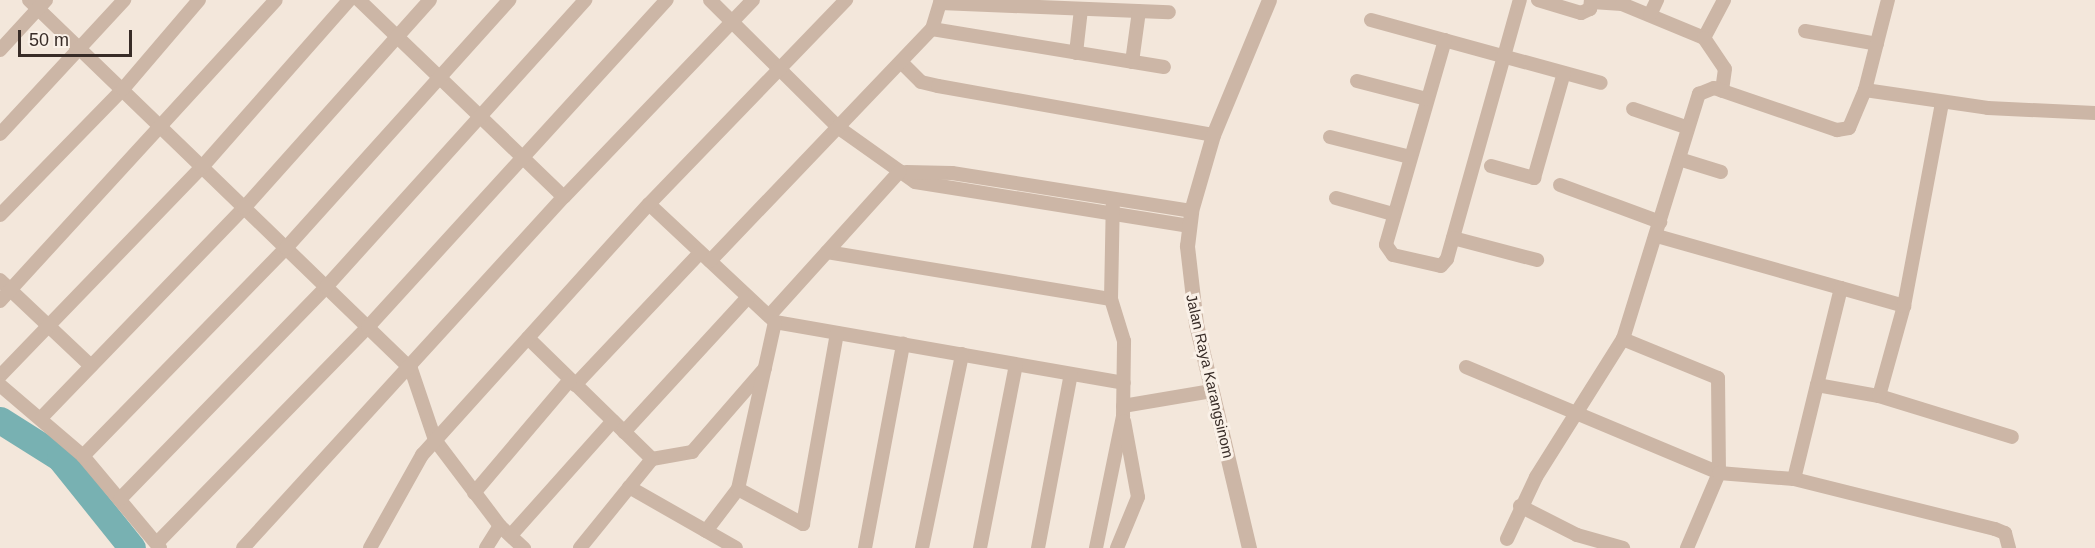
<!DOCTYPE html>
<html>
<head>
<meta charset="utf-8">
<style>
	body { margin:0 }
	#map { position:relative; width:2095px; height:548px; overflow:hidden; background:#f3e7db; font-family:Helvetica,sans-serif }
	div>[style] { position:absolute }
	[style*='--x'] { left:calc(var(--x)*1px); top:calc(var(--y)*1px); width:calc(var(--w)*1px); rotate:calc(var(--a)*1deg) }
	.river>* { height:27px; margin:-13.5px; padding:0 13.5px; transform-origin:13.5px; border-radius:13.5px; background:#78b1b2 }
	.minor>* { height:14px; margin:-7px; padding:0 7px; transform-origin:7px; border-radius:7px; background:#ccb6a6 }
	.tertiary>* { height:15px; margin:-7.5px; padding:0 7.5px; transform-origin:7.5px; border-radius:7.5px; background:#ccb6a6 }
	span { translate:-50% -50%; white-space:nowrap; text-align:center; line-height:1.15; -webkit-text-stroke:6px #faf1e8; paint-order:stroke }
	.street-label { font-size:15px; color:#382c27 }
	.scale { position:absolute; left:18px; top:30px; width:114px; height:27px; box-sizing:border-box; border:3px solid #382c27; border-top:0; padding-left:8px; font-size:18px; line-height:21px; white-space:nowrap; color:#382c27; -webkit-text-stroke:4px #faf1e8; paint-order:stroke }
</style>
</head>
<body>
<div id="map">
	<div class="river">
		<i style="--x:0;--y:420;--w:71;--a:32.3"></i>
		<i style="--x:60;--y:458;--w:115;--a:51.3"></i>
	</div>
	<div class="minor">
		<i style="--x:29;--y:0;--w:531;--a:44.01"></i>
		<i style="--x:411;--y:369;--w:75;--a:71.3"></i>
		<i style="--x:435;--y:440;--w:108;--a:52.9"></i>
		<i style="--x:500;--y:526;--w:33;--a:43"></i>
		<i style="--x:359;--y:0;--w:284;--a:43.9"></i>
		<i style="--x:710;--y:0;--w:182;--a:44.8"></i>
		<i style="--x:839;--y:128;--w:93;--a:35.4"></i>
		<i style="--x:915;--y:182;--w:278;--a:9.1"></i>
		<i style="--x:1538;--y:0;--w:45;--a:16.8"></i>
		<i style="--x:1581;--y:13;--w:10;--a:-24"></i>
		<i style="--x:1590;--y:9;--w:9;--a:-84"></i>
		<i style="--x:1592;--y:2;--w:30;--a:4"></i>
		<i style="--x:1622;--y:4;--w:89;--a:22.5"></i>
		<i style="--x:1704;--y:38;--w:43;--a:-62.2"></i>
		<i style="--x:940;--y:3;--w:229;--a:2.3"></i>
		<i style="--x:1650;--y:15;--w:17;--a:-65"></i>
		<i style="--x:1371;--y:20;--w:238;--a:15.3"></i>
		<i style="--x:932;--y:29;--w:235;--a:9.3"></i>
		<i style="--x:1805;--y:31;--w:73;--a:10.2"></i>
		<i style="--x:1704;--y:38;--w:37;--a:56"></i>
		<i style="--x:1725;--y:69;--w:22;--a:98"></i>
		<i style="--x:1445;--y:40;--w:213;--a:106.1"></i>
		<i style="--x:1386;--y:245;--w:12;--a:55"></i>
		<i style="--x:1393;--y:255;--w:49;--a:12.9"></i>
		<i style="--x:1441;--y:266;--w:9;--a:-49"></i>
		<i style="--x:1447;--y:259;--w:269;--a:-74.3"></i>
		<i style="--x:0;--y:50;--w:68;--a:-47.4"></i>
		<i style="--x:1076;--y:53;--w:44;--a:-83.5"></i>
		<i style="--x:901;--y:62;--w:28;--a:45"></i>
		<i style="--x:921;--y:82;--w:17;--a:13"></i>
		<i style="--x:938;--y:86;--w:279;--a:10.1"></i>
		<i style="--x:1132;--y:62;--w:51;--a:-82.2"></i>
		<i style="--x:1357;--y:81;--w:72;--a:14.4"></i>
		<i style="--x:1865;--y:90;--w:124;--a:8.3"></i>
		<i style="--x:1988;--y:108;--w:107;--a:2.7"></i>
		<i style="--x:1633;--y:109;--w:56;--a:18.8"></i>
		<i style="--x:0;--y:134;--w:183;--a:-47.2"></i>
		<i style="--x:1330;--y:137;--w:82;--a:14"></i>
		<i style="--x:1679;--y:159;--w:44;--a:17.2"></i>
		<i style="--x:1491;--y:166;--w:45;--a:15.6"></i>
		<i style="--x:1534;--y:178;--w:109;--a:-74.1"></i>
		<i style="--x:906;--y:172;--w:46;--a:1.2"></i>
		<i style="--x:952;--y:173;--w:242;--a:9"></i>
		<i style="--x:1560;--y:185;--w:107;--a:20.3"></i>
		<i style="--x:1336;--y:198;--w:59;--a:15.7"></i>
		<i style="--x:649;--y:204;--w:173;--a:43.1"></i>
		<i style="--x:775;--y:322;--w:354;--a:9.9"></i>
		<i style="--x:0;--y:215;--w:176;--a:-45.7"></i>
		<i style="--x:123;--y:89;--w:117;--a:-49.5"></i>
		<i style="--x:1657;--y:236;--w:191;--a:15.8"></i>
		<i style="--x:1841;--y:288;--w:100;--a:103.9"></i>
		<i style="--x:1453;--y:238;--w:87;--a:14.7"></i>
		<i style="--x:827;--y:252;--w:288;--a:9.4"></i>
		<i style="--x:710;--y:261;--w:321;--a:-46.3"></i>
		<i style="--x:932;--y:29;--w:30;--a:-73"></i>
		<i style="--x:0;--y:280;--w:125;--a:43.4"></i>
		<i style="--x:1841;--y:288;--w:66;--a:15.9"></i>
		<i style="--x:0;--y:301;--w:408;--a:-47.5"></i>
		<i style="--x:769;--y:316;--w:195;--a:-47.9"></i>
		<i style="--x:528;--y:338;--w:173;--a:44.3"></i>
		<i style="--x:652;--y:459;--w:41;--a:-9.9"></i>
		<i style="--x:692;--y:452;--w:111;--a:-49"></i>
		<i style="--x:1466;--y:367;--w:274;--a:22.7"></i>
		<i style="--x:1719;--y:473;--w:95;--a:-90.6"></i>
		<i style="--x:1718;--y:378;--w:103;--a:-157.7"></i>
		<i style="--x:0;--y:376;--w:291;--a:-46"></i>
		<i style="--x:202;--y:167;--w:222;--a:-48.6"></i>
		<i style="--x:0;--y:385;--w:109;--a:40.5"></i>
		<i style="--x:83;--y:456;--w:120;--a:50.1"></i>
		<i style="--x:575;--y:385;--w:182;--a:-46.6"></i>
		<i style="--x:1879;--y:396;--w:139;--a:17.1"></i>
		<i style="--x:1123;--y:406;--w:90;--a:-9.6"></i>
		<i style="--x:42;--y:417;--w:291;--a:-46"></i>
		<i style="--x:244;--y:208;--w:279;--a:-48.2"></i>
		<i style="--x:624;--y:432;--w:183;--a:-47.4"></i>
		<i style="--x:83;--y:456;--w:291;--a:-45.7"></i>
		<i style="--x:286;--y:248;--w:334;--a:-48"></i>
		<i style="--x:1794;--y:479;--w:207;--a:14"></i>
		<i style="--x:1995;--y:529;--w:11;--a:22"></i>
		<i style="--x:2005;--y:533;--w:16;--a:75"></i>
		<i style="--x:629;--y:487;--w:123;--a:29.7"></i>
		<i style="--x:738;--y:489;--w:74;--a:28.3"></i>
		<i style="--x:803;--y:524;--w:194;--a:-79.9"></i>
		<i style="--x:474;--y:493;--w:148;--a:-49.7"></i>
		<i style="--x:120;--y:499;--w:296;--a:-45.8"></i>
		<i style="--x:326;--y:287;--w:387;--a:-47.9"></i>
		<i style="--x:1520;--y:506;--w:64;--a:27"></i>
		<i style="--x:1577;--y:535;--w:48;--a:15.8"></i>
		<i style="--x:706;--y:531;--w:53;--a:-52.7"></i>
		<i style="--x:738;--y:489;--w:171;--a:-77.5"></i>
		<i style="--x:511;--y:535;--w:153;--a:-48.2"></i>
		<i style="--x:1507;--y:539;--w:68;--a:-64.9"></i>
		<i style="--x:1536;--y:477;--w:163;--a:-57.8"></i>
		<i style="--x:1623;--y:339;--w:257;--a:-72.8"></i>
		<i style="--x:1699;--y:94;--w:16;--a:-22"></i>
		<i style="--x:1714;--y:88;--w:130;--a:18.9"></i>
		<i style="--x:1837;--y:130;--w:12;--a:-9"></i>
		<i style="--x:1849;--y:128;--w:41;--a:-67.2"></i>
		<i style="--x:1865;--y:90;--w:93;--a:-75.7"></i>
		<i style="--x:157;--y:543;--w:302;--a:-45.7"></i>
		<i style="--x:368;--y:327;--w:443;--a:-47.6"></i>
		<i style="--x:243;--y:548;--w:476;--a:-47.6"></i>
		<i style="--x:564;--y:197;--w:273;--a:-46.2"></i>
		<i style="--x:370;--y:548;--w:107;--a:-60.8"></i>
		<i style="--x:422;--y:455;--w:338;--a:-47.9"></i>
		<i style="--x:649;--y:204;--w:284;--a:-46"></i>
		<i style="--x:486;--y:548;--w:26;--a:-58"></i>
		<i style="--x:580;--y:548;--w:114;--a:-51"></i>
		<i style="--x:865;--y:548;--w:208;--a:-79.4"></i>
		<i style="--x:922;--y:548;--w:198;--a:-78.3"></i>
		<i style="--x:980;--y:548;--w:187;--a:-78.9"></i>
		<i style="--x:1038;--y:548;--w:177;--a:-79.3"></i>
		<i style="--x:1096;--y:548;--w:135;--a:-78.4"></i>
		<i style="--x:1123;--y:416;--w:75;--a:-89.2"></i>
		<i style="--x:1124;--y:341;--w:44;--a:-107.2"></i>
		<i style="--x:1111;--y:299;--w:100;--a:-88.9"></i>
		<i style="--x:1117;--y:548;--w:55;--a:-67.6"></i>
		<i style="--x:1138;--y:497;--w:77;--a:-100.4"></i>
		<i style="--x:1687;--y:548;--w:82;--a:-66.9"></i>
		<i style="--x:1719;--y:473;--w:75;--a:4.6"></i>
		<i style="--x:1794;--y:479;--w:97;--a:-76.3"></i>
		<i style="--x:1817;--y:385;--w:63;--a:10.1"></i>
		<i style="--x:1879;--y:396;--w:93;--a:-74.5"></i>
		<i style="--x:1904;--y:306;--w:207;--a:-79.4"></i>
	</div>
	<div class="tertiary">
		<i style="--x:1249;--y:548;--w:230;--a:-103.3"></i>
		<i style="--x:1196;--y:324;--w:79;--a:-96.6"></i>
		<i style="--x:1187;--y:246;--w:35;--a:-83"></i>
		<i style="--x:1191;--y:211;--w:79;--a:-73.9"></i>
		<i style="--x:1213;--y:135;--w:146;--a:-67.5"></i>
	</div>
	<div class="street-label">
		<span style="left:1210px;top:376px;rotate:77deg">Jalan Raya Karangsinom</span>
	</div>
	<div class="scale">50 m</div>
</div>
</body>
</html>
